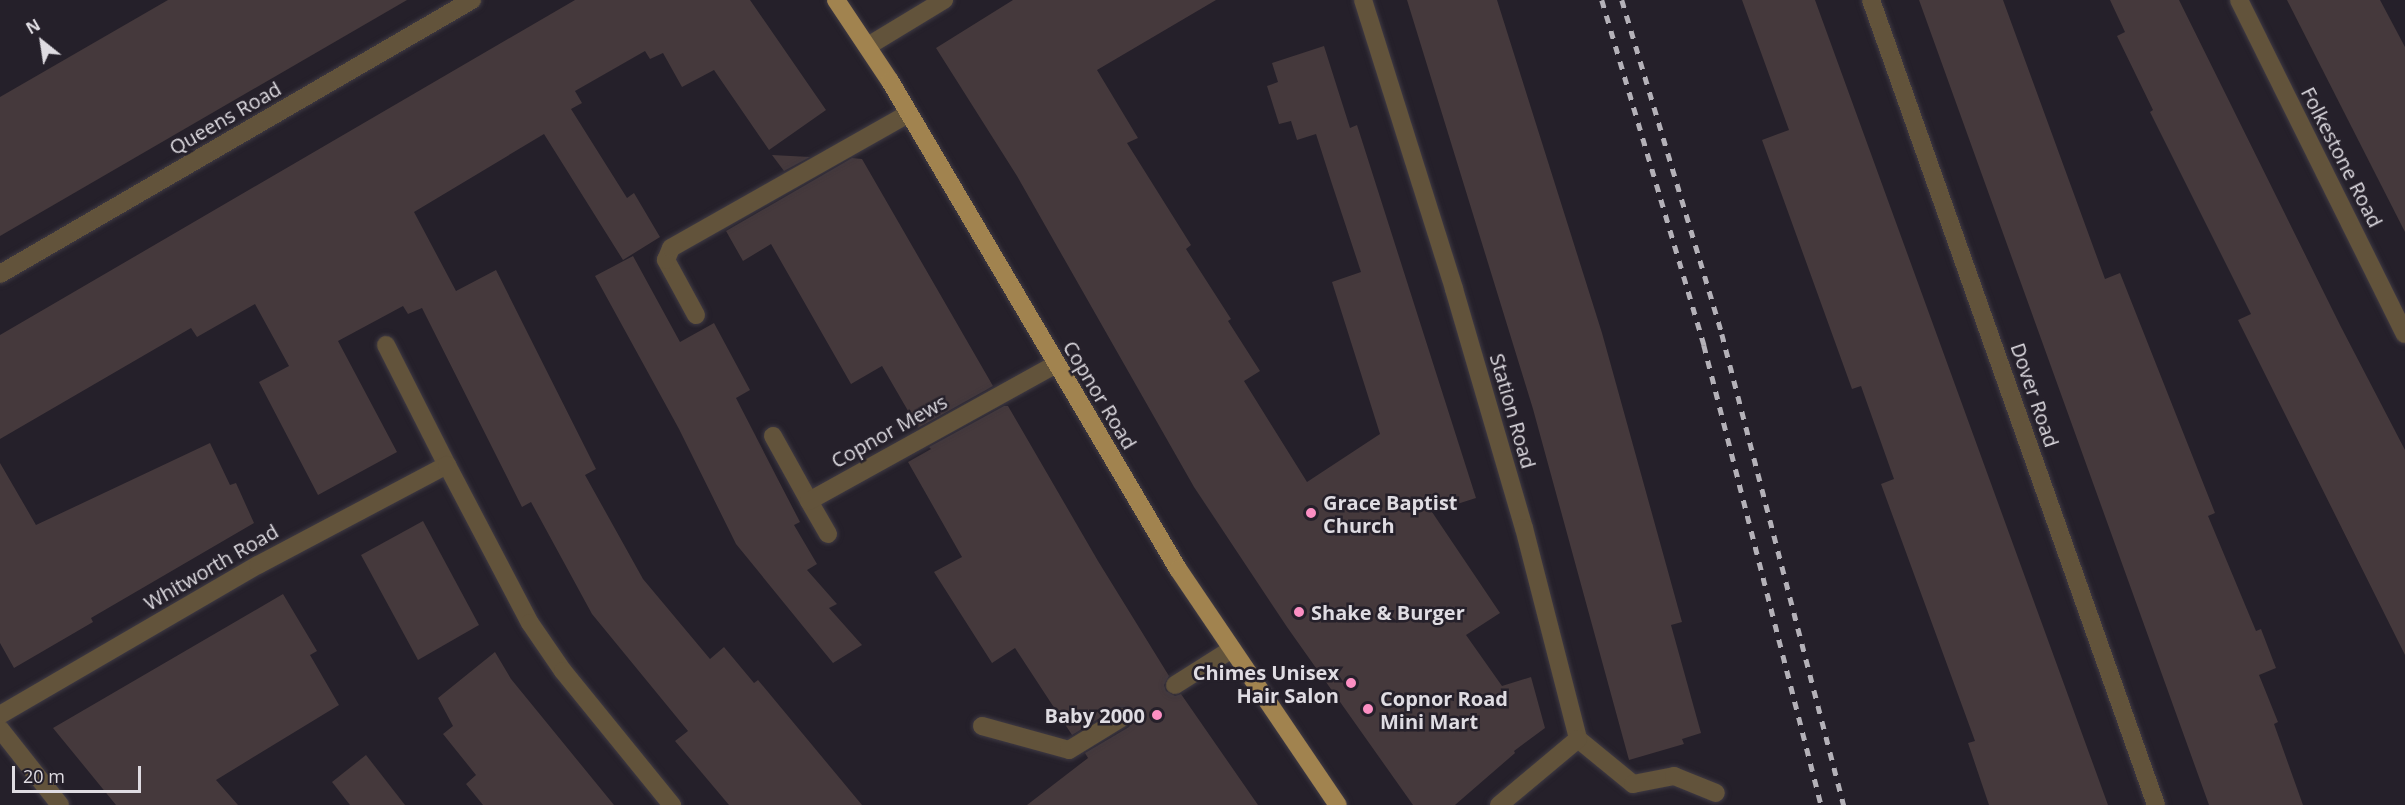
<!DOCTYPE html>
<html>
<head>
<meta charset="utf-8">
<style>
	body { margin:0 }
	#map { position:relative; width:2405px; height:805px; overflow:hidden; background:#25202a; font-family:"Open Sans",sans-serif }
	div>[style] { position:absolute }
	[style*='--x'] { left:calc(var(--x)*1px); top:calc(var(--y)*1px); width:calc(var(--w)*1px); rotate:calc(var(--a)*1deg) }
	.building>* { inset:0; background:#45393c }
	.roads { filter:drop-shadow(0 0 2px #3f3a44) drop-shadow(0 0 2px #3f3a44) }
	.lane>* { height:18px; margin:-9px; padding:0 9px; transform-origin:9px; border-radius:9px; background:#62533b }
	.street>* { height:18px; margin:-9px; padding:0 9px; transform-origin:9px; border-radius:9px; background:#62533b }
	.primary>* { height:18px; margin:-9px; padding:0 9px; transform-origin:9px; border-radius:9px; background:#a1834f }
	.rail>* { height:4.5px; margin-top:-2.25px; transform-origin:0; background:repeating-linear-gradient(90deg,#b4b1b8 0 8px,transparent 0 16px) }
	.dots>* { width:16px; height:16px; translate:-50% -50%; box-sizing:border-box; border:3px solid #25202a; border-radius:50% }
	span { translate:-50% -50%; white-space:nowrap; text-align:center; line-height:1.15; -webkit-text-stroke:5px #25202a; paint-order:stroke }
	.street-label { font-size:20px; color:#dfdce2 }
	.poi-label { font-size:20px; color:#dfdce2; font-weight:700 }
	.left { translate:0 -50%; text-align:left }
	.right { translate:-100% -50%; text-align:right }
	.north { position:absolute; left:12px; top:12px; width:60px; height:60px; -webkit-text-stroke:4px #25202a; paint-order:stroke; rotate:330deg; font-size:16px; font-weight:700; line-height:24px; text-align:center; color:#dfdce2 }
	.north::after { content:''; display:block; margin:auto; width:21px; height:27px; background:#dfdce2; clip-path:polygon(50% 0,100% 100%,50% 72%,0 100%) }
	.scale { position:absolute; left:12px; top:766px; width:129px; height:27px; box-sizing:border-box; border:3px solid #dfdce2; border-top:0; padding-left:8px; font-size:18px; line-height:21px; white-space:nowrap; color:#dfdce2; -webkit-text-stroke:4px #25202a; paint-order:stroke }
</style>
</head>
<body>
<div id="map">
	<div class="building">
		<i style="clip-path:polygon(168px 0,407px 0,0 236px,0 97px)"></i>
		<i style="clip-path:polygon(575px 0,750px 0,826px 110px,769px 150px,714px 70px,682px 87px,663px 53px,650px 59px,645px 51px,575px 91px,582px 103px,571px 109px,627px 198px,634px 193px,660px 237px,623px 260px,544px 134px,414px 212px,456px 291px,496px 270px,596px 469px,585px 475px,643px 579px,710px 659px,724px 647px,754px 683px,758px 680px,862px 805px,729px 805px,675px 741px,688px 731px,592px 614px,531px 502px,522px 507px,422px 308px,408px 314px,403px 306px,338px 341px,397px 452px,318px 495px,259px 382px,289px 366px,255px 304px,197px 337px,191px 328px,0 439px,0 335px)"></i>
		<i style="clip-path:polygon(1013px 0,1216px 0,1097px 70px,1138px 138px,1127px 143px,1191px 245px,1186px 249px,1231px 319px,1228px 321px,1260px 371px,1244px 381px,1307px 482px,1380px 434px,1332px 282px,1361px 272px,1331px 181px,1316px 134px,1297px 140px,1291px 121px,1279px 124px,1267px 86px,1278px 82px,1272px 63px,1324px 46px,1350px 128px,1357px 125px,1476px 498px,1432px 512px,1500px 613px,1466px 635px,1502px 686px,1531px 677px,1545px 728px,1514px 751px,1515px 753px,1455px 805px,1413px 805px,1287px 627px,1194px 487px,1017px 176px,936px 48px)"></i>
		<i style="clip-path:polygon(1407px 0,1497px 0,1602px 333px,1682px 622px,1671px 625px,1701px 733px,1682px 739px,1684px 744px,1629px 760px,1533px 409px)"></i>
		<i style="clip-path:polygon(1742px 0,1815px 0,2108px 805px,1989px 805px,1968px 743px,1975px 741px,1881px 484px,1894px 479px,1861px 386px,1852px 389px,1762px 140px,1789px 130px)"></i>
		<i style="clip-path:polygon(1919px 0,2003px 0,2105px 279px,2120px 273px,2215px 513px,2208px 516px,2256px 631px,2261px 629px,2276px 668px,2259px 675px,2278px 722px,2274px 724px,2303px 805px,2209px 805px)"></i>
		<i style="clip-path:polygon(2110px 0,2179px 0,2340px 325px,2405px 450px,2405px 655px,2238px 320px,2251px 314px,2150px 112px,2153px 110px,2117px 36px,2125px 32px)"></i>
		<i style="clip-path:polygon(2287px 0,2380px 0,2405px 47px,2405px 232px)"></i>
		<i style="clip-path:polygon(772px 155px,810px 157px,784px 171px)"></i>
		<i style="clip-path:polygon(852px 158px,862px 159px,993px 386px,918px 428px,882px 366px,851px 384px,771px 244px,743px 261px,726px 231px)"></i>
		<i style="clip-path:polygon(633px 256px,680px 342px,714px 323px,750px 390px,736px 398px,800px 522px,794px 525px,817px 564px,807px 570px,837px 604px,829px 608px,862px 645px,833px 663px,736px 544px,679px 429px,595px 276px)"></i>
		<i style="clip-path:polygon(1004px 406px,1008px 406px,1098px 561px,1169px 676px,1164px 685px,1166px 691px,1175px 696px,1181px 694px,1258px 805px,1027px 805px,1088px 758px,1085px 753px,1129px 727px,1134px 716px,1129px 707px,1118px 707px,1072px 735px,1015px 648px,992px 663px,934px 572px,962px 557px,908px 462px,931px 449px,929px 447px)"></i>
		<i style="clip-path:polygon(210px 443px,230px 485px,236px 483px,254px 523px,91px 618px,93px 622px,14px 668px,0 643px,0 463px,36px 525px)"></i>
		<i style="clip-path:polygon(423px 521px,479px 625px,418px 660px,361px 555px)"></i>
		<i style="clip-path:polygon(283px 594px,317px 651px,310px 655px,339px 705px,216px 780px,238px 805px,116px 805px,53px 728px)"></i>
		<i style="clip-path:polygon(495px 652px,511px 679px,614px 805px,483px 805px,466px 784px,476px 775px,443px 734px,453px 726px,438px 698px)"></i>
		<i style="clip-path:polygon(366px 755px,405px 805px,350px 805px,332px 782px)"></i>
	</div>
	<div class="roads">
		<div class="lane">
			<i style="--x:809;--y:501;--w:38;--a:60"></i>
			<i style="--x:1175;--y:685;--w:67;--a:-32.3"></i>
			<i style="--x:982;--y:726;--w:90;--a:15.4"></i>
			<i style="--x:1069;--y:750;--w:63;--a:-31.4"></i>
			<i style="--x:1578;--y:739;--w:71;--a:39.3"></i>
			<i style="--x:1633;--y:784;--w:42;--a:-11"></i>
			<i style="--x:1674;--y:776;--w:45;--a:22"></i>
		</div>
		<div class="street">
			<i style="--x:1363;--y:0;--w:303;--a:72.5"></i>
			<i style="--x:1454;--y:289;--w:249;--a:73.7"></i>
			<i style="--x:1524;--y:528;--w:218;--a:75.6"></i>
			<i style="--x:1578;--y:739;--w:103;--a:140.1"></i>
			<i style="--x:1871;--y:0;--w:854;--a:70.5"></i>
			<i style="--x:2239;--y:0;--w:373;--a:63.6"></i>
			<i style="--x:868;--y:46;--w:89;--a:-31.2"></i>
			<i style="--x:0;--y:274;--w:546;--a:-30.14"></i>
			<i style="--x:696;--y:315;--w:63;--a:-118.6"></i>
			<i style="--x:666;--y:260;--w:13;--a:-67"></i>
			<i style="--x:671;--y:248;--w:272;--a:-29.5"></i>
			<i style="--x:386;--y:345;--w:135;--a:63.1"></i>
			<i style="--x:773;--y:436;--w:74;--a:61"></i>
			<i style="--x:809;--y:501;--w:282;--a:-29"></i>
			<i style="--x:0;--y:715;--w:298;--a:-30.2"></i>
			<i style="--x:258;--y:565;--w:214;--a:-27.9"></i>
			<i style="--x:447;--y:465;--w:178;--a:62.3"></i>
			<i style="--x:530;--y:623;--w:58;--a:55.5"></i>
			<i style="--x:563;--y:671;--w:173;--a:50.9"></i>
			<i style="--x:0;--y:729;--w:97;--a:51.7"></i>
		</div>
		<div class="primary">
			<i style="--x:836;--y:0;--w:97;--a:56.3"></i>
			<i style="--x:890;--y:81;--w:567;--a:59.45"></i>
			<i style="--x:1178;--y:569;--w:285;--a:55.9"></i>
		</div>
	</div>
	<div class="rail">
		<i style="--x:1602;--y:0;--w:360;--a:73.5"></i>
		<i style="--x:1704;--y:345;--w:475;--a:75.7"></i>
		<i style="--x:1622;--y:0;--w:349;--a:73.3"></i>
		<i style="--x:1722;--y:334;--w:487;--a:75.5"></i>
	</div>
	<div class="dots">
		<i style="left:1311px;top:513px;background:#fc8fc3"></i>
		<i style="left:1299px;top:612px;background:#fc8fc3"></i>
		<i style="left:1351px;top:683px;background:#fc8fc3"></i>
		<i style="left:1368px;top:709px;background:#fc8fc3"></i>
		<i style="left:1157px;top:715px;background:#fc8fc3"></i>
	</div>
	<div class="street-label">
		<span style="left:225px;top:118px;rotate:-30deg">Queens Road</span>
		<span style="left:2342px;top:157px;rotate:63deg">Folkestone Road</span>
		<span style="left:1100px;top:395px;rotate:59deg">Copnor Road</span>
		<span style="left:2035px;top:395px;rotate:71deg">Dover Road</span>
		<span style="left:1513px;top:411px;rotate:74deg">Station Road</span>
		<span style="left:889px;top:431px;rotate:-29deg">Copnor Mews</span>
		<span style="left:211px;top:567px;rotate:-30deg">Whitworth Road</span>
	</div>
	<div class="poi-label">
		<span class="left" style="left:1323px;top:514px">Grace Baptist<br>Church</span>
		<span class="left" style="left:1311px;top:612px">Shake &amp; Burger</span>
		<span class="right" style="left:1339px;top:684px">Chimes Unisex<br>Hair Salon</span>
		<span class="left" style="left:1380px;top:710px">Copnor Road<br>Mini Mart</span>
		<span class="right" style="left:1145px;top:715px">Baby 2000</span>
	</div>
	<div class="north">N</div>
	<div class="scale">20 m</div>
</div>
</body>
</html>
